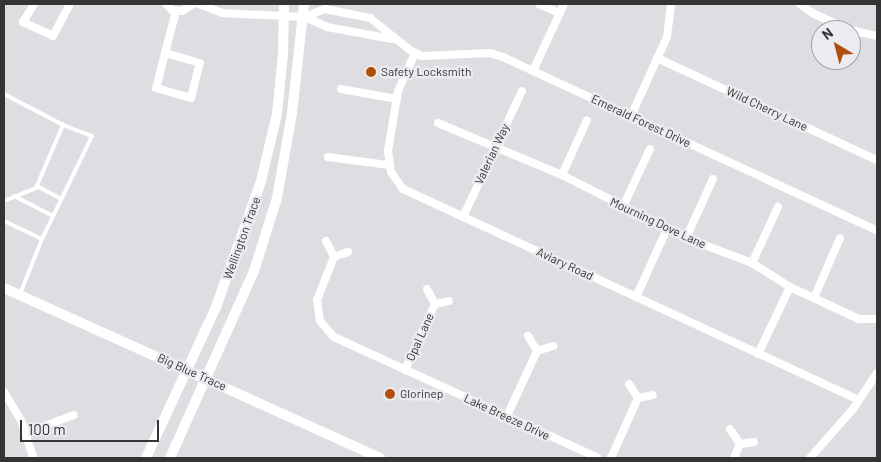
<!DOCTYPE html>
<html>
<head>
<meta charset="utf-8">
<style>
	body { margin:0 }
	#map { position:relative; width:881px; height:462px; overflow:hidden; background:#dedee2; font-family:Barlow,sans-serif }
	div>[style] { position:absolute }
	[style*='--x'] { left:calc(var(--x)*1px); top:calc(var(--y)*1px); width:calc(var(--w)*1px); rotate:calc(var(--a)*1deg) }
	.service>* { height:4px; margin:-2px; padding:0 2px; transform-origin:2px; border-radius:2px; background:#fff }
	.minor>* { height:8px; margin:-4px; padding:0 4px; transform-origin:4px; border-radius:4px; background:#fff }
	.tertiary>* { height:10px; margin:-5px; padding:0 5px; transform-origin:5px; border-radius:5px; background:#fff }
	.dots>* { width:14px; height:14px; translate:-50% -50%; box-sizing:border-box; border:2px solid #ecebf0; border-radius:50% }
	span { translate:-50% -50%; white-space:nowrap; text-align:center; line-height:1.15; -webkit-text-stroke:5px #ecebf0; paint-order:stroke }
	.poi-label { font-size:12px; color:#343435 }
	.left { translate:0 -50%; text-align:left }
	.street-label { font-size:12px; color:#343435 }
	.frame { position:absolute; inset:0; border:5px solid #343435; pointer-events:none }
	.north { position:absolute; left:811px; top:20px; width:50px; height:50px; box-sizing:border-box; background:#ecebf0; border:1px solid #a2a2a5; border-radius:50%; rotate:323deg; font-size:14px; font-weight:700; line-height:20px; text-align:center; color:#343435 }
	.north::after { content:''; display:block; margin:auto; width:18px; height:22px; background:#b04e0c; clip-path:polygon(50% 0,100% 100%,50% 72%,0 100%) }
	.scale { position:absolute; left:20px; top:420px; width:139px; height:22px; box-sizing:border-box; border:2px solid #343435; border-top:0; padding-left:6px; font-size:15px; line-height:18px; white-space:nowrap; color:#343435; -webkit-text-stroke:4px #ecebf0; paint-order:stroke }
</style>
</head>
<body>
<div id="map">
	<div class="service">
		<i style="--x:4;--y:94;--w:67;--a:27.7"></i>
		<i style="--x:63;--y:125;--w:31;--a:21"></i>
		<i style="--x:92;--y:136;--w:114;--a:115.9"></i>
		<i style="--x:37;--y:186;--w:27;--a:28"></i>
		<i style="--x:14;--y:196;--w:44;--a:27.1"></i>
		<i style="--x:4;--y:201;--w:35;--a:-22"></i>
		<i style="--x:36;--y:188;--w:69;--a:-66.8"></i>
		<i style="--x:4;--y:221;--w:42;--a:25.3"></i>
		<i style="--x:42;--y:239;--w:59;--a:111.8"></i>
	</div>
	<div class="minor">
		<i style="--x:34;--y:4;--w:21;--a:121"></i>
		<i style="--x:23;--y:22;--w:33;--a:25"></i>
		<i style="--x:53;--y:36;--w:36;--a:-62"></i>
		<i style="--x:166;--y:4;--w:8;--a:45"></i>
		<i style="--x:172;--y:10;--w:10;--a:6"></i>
		<i style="--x:182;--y:11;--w:13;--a:-32"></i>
		<i style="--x:199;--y:4;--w:25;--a:21"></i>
		<i style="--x:222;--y:13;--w:83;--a:2.8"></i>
		<i style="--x:305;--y:17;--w:24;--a:24"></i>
		<i style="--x:327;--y:27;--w:66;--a:10.5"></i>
		<i style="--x:539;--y:4;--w:22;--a:24"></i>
		<i style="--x:800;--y:4;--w:17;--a:36"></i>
		<i style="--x:814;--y:14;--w:39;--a:24"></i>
		<i style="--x:305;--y:17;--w:22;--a:-22"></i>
		<i style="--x:325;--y:9;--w:46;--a:11.3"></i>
		<i style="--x:370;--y:18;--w:51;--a:38.7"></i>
		<i style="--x:410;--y:50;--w:13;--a:27"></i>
		<i style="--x:422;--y:56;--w:68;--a:-2.5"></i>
		<i style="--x:490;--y:53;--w:14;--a:17"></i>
		<i style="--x:503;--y:57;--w:412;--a:24.9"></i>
		<i style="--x:851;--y:30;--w:27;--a:13"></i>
		<i style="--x:165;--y:53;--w:36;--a:104"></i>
		<i style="--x:156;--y:88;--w:36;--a:16"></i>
		<i style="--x:191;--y:98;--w:36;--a:-76"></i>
		<i style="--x:200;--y:63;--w:36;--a:-164"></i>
		<i style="--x:165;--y:53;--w:43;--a:-75.3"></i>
		<i style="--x:415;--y:53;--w:42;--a:114.1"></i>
		<i style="--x:398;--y:91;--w:61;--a:99.5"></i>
		<i style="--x:388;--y:151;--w:21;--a:82"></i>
		<i style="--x:391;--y:172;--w:21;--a:55"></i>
		<i style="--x:403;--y:189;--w:502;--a:24.83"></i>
		<i style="--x:657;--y:58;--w:242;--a:24.9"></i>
		<i style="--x:533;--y:71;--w:74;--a:-65.2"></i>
		<i style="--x:341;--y:89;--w:57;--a:10.1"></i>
		<i style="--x:631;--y:116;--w:87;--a:-65.5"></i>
		<i style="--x:667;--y:37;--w:33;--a:-83"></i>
		<i style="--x:438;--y:123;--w:134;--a:22.8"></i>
		<i style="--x:562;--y:175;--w:139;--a:26.9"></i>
		<i style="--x:686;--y:238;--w:71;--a:20.7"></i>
		<i style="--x:752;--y:263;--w:45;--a:32.3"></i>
		<i style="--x:790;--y:287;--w:76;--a:24.9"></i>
		<i style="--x:859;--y:319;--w:18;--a:0"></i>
		<i style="--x:328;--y:157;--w:62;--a:7.5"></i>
		<i style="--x:562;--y:175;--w:60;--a:-65.6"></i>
		<i style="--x:622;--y:209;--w:66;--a:-65"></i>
		<i style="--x:463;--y:217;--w:139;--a:-64.9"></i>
		<i style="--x:686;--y:238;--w:65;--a:-65.4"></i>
		<i style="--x:326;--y:241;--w:18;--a:63"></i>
		<i style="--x:334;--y:257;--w:15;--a:-20"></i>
		<i style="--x:334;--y:257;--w:46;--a:111.6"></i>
		<i style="--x:317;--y:300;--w:21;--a:82"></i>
		<i style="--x:320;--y:321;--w:21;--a:49"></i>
		<i style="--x:334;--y:337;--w:290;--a:24.6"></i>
		<i style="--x:752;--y:263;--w:62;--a:-65.1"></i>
		<i style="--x:427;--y:289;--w:17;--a:62"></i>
		<i style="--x:435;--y:304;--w:14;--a:-12"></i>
		<i style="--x:636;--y:297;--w:75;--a:-65.5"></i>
		<i style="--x:814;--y:298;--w:65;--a:-66.6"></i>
		<i style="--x:528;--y:336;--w:17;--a:59"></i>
		<i style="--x:537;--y:351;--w:17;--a:-17"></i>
		<i style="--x:758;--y:354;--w:74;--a:-64.5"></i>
		<i style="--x:405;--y:370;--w:72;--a:-65.6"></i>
		<i style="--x:629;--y:384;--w:17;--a:57"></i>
		<i style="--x:638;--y:398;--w:15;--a:-11"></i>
		<i style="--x:4;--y:392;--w:33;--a:59"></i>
		<i style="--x:21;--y:420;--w:40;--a:72"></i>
		<i style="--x:507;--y:416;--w:72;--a:-65.2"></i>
		<i style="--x:730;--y:429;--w:18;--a:56"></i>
		<i style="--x:740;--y:444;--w:14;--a:-8"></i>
		<i style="--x:26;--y:433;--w:51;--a:-20.6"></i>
		<i style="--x:611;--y:458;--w:66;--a:-65.8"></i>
		<i style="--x:734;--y:458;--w:15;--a:-67"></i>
		<i style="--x:810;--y:458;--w:65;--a:-48.7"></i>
		<i style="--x:853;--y:409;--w:43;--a:-56.3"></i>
	</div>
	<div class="tertiary">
		<i style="--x:4;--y:288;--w:413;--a:24.3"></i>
		<i style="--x:146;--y:458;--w:166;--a:-65.1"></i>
		<i style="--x:216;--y:307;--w:134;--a:-70.3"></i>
		<i style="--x:261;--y:181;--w:69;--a:-76.6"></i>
		<i style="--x:277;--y:114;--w:60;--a:-84.3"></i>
		<i style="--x:283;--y:54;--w:50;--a:-88.9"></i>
		<i style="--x:170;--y:458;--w:205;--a:-65.8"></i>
		<i style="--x:254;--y:271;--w:77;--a:-72.5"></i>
		<i style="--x:277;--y:198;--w:86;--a:-80"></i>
		<i style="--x:292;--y:113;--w:110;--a:-83.7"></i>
	</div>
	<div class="dots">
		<i style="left:371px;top:72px;background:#b04e0c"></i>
		<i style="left:390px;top:394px;background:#b04e0c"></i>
	</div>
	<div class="poi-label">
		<span class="left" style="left:381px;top:72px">Safety Locksmith</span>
		<span class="left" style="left:400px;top:394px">Glorinep</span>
	</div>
	<div class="street-label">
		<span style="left:767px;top:109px;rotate:25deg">Wild Cherry Lane</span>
		<span style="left:641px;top:121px;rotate:25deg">Emerald Forest Drive</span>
		<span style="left:492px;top:154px;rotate:-65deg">Valerian Way</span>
		<span style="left:658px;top:223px;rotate:25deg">Mourning Dove Lane</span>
		<span style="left:242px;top:238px;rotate:-70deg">Wellington Trace</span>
		<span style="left:565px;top:264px;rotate:25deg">Aviary Road</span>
		<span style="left:420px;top:337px;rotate:-66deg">Opal Lane</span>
		<span style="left:192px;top:372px;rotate:24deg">Big Blue Trace</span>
		<span style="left:507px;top:417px;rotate:25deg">Lake Breeze Drive</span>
	</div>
	<div class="frame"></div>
	<div class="north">N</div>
	<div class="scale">100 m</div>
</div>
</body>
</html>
